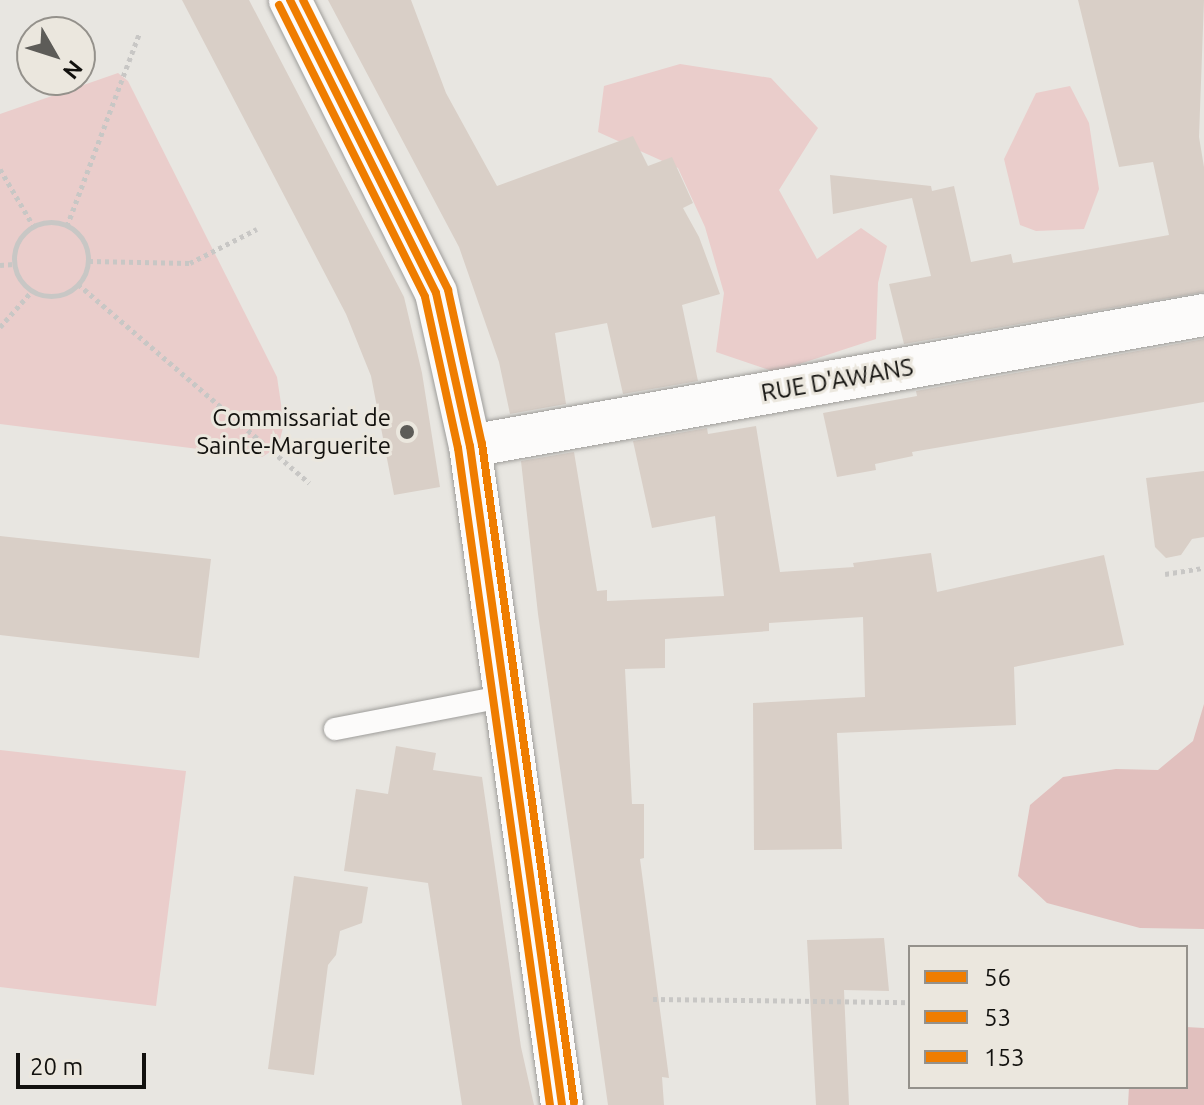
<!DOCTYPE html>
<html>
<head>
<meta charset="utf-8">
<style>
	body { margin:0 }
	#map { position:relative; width:1204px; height:1105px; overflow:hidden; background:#e8e6e1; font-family:Ubuntu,sans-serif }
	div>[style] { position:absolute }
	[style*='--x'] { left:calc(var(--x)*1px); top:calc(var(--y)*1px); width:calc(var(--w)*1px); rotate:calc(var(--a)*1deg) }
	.green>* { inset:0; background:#eacdcb }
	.forest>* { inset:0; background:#e1c0be }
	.building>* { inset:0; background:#d9cfc7 }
	.path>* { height:5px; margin-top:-2.5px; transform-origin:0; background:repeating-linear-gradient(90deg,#c8c7c5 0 4px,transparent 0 8px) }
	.path>.ring { margin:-2.5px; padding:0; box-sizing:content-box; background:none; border:5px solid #c8c7c5; border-radius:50% }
	.roads { filter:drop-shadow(0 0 2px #9e9d9a) drop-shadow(0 0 2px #9e9d9a) }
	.service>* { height:22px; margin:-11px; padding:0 11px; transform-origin:11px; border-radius:11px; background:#fcfbfa }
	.minor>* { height:42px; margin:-21px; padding:0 21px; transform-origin:21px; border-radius:21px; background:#fcfbfa }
	.bus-1>* { height:8px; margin:-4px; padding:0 4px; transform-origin:4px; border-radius:4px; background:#ef7d00 }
	.bus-2>* { height:8px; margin:-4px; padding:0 4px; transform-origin:4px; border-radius:4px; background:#ef7d00 }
	.bus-3>* { height:8px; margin:-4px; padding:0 4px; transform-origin:4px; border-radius:4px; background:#ef7d00 }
	.dots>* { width:22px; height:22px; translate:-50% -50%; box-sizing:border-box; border:4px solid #ebe7de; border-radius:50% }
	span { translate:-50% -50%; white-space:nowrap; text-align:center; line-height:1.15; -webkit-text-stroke:6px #ebe7de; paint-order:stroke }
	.street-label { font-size:24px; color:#12110e }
	.poi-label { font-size:24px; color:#12110e }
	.right { translate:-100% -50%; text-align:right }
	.legend { position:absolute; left:908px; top:945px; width:280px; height:144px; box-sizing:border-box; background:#ebe7de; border:2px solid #94918b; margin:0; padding:10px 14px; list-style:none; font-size:24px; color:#12110e }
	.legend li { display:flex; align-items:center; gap:16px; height:40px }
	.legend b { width:40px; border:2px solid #94918b }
	.north { position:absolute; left:16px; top:16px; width:80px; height:80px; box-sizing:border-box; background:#ebe7de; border:2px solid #94918b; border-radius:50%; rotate:129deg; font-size:22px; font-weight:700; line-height:32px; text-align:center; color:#12110e }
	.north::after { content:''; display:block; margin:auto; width:28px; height:36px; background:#5d5c58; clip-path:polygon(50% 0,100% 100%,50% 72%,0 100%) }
	.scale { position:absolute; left:16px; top:1053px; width:130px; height:36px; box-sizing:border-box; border:4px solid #12110e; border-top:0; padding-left:10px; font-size:24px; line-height:28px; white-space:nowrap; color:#12110e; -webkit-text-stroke:6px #ebe7de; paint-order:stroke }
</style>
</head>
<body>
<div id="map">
	<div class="green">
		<i style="clip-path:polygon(680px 64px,771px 78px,818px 128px,779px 190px,817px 259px,861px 228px,887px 246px,878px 283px,876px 339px,775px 372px,716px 352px,724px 293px,705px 227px,678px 168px,598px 132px,604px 86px)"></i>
		<i style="clip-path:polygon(118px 73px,128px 81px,277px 377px,284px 424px,278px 447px,262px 457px,0 424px,0 114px)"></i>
		<i style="clip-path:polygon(1070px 86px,1089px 123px,1099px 189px,1084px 229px,1036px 231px,1020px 225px,1004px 159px,1036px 93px)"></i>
		<i style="clip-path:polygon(0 750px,186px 771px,156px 1006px,0 987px)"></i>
	</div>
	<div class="forest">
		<i style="clip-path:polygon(1204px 704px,1204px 929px,1140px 928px,1047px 903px,1018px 876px,1030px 805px,1063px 777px,1116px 769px,1158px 770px,1193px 741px)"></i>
		<i style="clip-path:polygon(1186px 1027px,1204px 1028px,1204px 1105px,1128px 1105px,1129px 1087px,1186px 1087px)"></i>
	</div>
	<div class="building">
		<i style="clip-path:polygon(182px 0,249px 0,404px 297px,422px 373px,440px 487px,394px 495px,371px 376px,346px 314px)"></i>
		<i style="clip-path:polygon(328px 0,411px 0,446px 93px,497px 186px,633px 136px,648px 166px,672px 157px,693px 203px,683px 208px,699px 237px,720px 294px,682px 305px,698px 381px,623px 394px,607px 323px,555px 333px,566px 404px,510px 414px,499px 362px,459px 247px)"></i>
		<i style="clip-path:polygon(1078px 0,1204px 0,1199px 137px,1204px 167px,1204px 292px,904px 344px,889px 284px,931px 276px,912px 198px,833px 214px,830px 175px,931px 186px,932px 191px,954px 186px,971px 262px,1011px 254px,1013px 263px,1169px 235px,1153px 162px,1119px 167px)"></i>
		<i style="clip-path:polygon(1204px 339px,1204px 402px,912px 452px,913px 456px,875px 464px,876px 470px,837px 477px,823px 413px,917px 396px,916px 391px)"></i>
		<i style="clip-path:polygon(756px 426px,780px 572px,854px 567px,853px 563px,931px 553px,937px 592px,1104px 555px,1124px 645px,1014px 667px,1016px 725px,837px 733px,842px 849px,754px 850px,753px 703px,865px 697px,863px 617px,769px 623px,769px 631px,665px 639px,665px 668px,625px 669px,632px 804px,644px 804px,644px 858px,640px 859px,669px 1078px,662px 1077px,664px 1105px,608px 1105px,538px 614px,521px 461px,574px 452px,597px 591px,607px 590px,607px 601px,724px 596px,715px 516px,652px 528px,633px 441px,707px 428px,708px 434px)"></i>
		<i style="clip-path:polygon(1204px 471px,1204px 537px,1192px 539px,1181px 555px,1166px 558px,1155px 547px,1146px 478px)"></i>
		<i style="clip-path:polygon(0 536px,211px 559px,199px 658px,0 635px)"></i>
		<i style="clip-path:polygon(396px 746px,436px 753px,433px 770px,482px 777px,521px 1047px,534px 1105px,462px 1105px,428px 883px,344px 871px,356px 789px,388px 794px)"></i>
		<i style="clip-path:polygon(294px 876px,368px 887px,362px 923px,340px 931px,336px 955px,328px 965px,314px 1075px,268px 1069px)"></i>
		<i style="clip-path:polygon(884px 938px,889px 991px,844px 990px,849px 1105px,816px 1105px,807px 940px)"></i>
	</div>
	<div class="path">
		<i style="--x:0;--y:169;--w:67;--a:59.6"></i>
		<i class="ring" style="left:14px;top:222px;width:69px;height:69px"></i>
		<i style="--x:67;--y:226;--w:207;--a:-69.4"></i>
		<i style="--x:89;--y:261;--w:101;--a:1.1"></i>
		<i style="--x:190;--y:263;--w:75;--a:-26.9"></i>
		<i style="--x:0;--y:265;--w:14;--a:-4"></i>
		<i style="--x:78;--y:284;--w:305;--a:40.7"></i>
		<i style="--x:0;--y:327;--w:48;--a:-48.4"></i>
		<i style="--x:1165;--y:574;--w:39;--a:-9"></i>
		<i style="--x:653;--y:999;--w:257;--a:0.7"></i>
	</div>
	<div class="roads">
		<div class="service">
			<i style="--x:335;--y:729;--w:175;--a:-10.9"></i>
		</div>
		<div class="minor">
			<i style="--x:290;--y:0;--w:327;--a:63.5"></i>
			<i style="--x:436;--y:293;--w:157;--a:77.5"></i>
			<i style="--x:470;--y:446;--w:665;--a:82.05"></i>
			<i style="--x:470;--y:446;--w:746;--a:-10.12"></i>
		</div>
	</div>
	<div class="bus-1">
		<i style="--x:290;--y:0;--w:327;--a:63.5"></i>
		<i style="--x:436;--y:293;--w:157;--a:77.5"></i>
		<i style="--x:470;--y:446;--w:665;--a:82.05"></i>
	</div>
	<div class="bus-2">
		<i style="--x:279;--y:5;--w:326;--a:63.4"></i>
		<i style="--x:425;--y:297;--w:155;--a:77.7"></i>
		<i style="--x:458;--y:448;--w:663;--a:82.03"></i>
	</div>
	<div class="bus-3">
		<i style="--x:303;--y:0;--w:324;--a:63.4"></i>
		<i style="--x:448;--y:290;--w:158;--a:77.6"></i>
		<i style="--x:482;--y:444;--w:665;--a:82.05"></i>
	</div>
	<div class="dots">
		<i style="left:407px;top:432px;background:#5d5c58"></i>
	</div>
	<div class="street-label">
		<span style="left:837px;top:380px;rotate:-10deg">RUE D'AWANS</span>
	</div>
	<div class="poi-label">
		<span class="right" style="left:391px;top:432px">Commissariat de<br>Sainte-Marguerite</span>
	</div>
	<ul class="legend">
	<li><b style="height:10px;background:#ef7d00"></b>56</li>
	<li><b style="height:10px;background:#ef7d00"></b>53</li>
	<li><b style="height:10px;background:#ef7d00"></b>153</li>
	</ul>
	<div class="north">N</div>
	<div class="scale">20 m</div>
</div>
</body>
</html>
